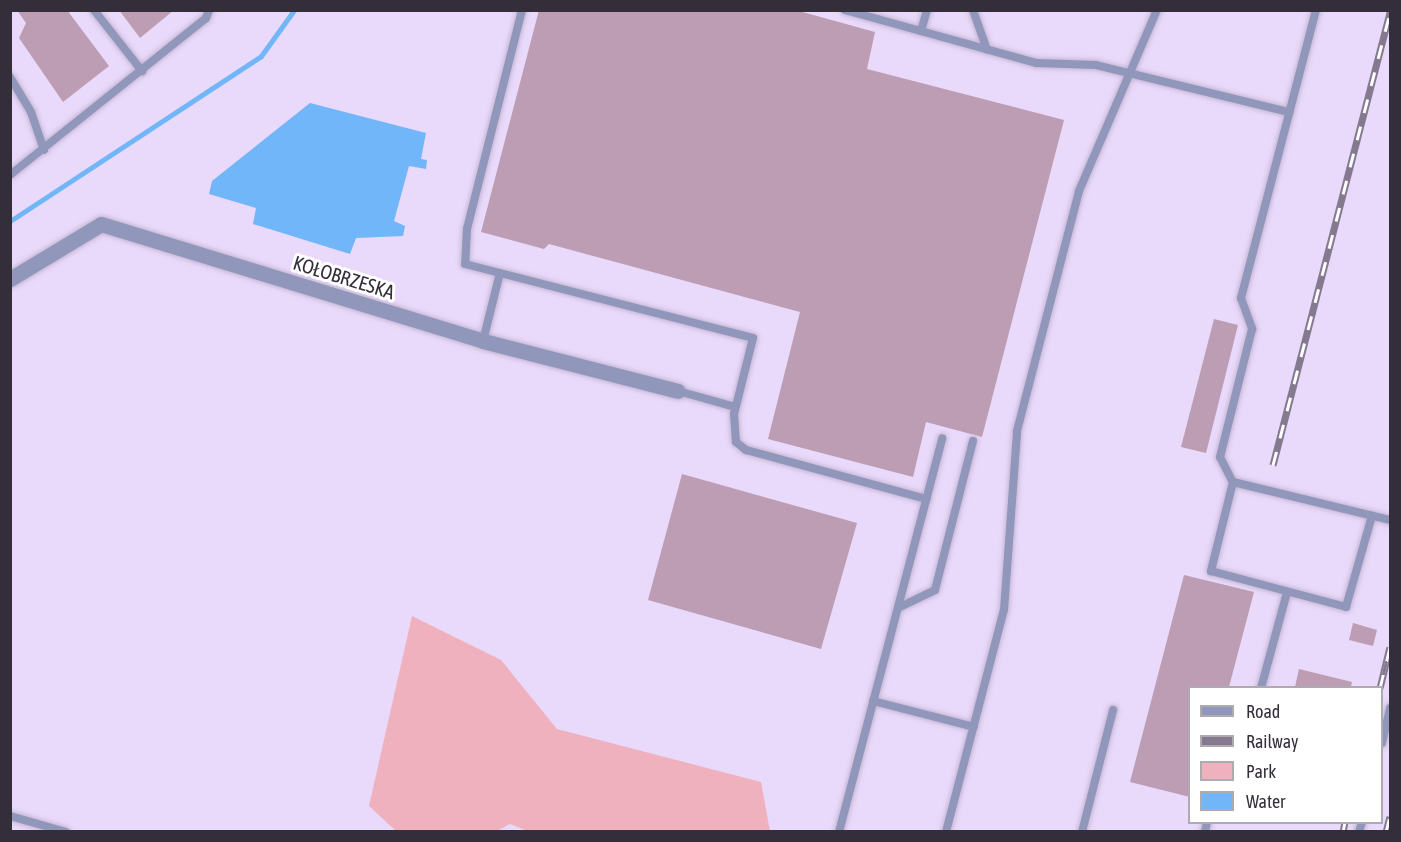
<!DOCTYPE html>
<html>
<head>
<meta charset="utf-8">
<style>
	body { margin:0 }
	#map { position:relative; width:1401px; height:842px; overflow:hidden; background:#e9d9fa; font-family:"Asap Condensed",sans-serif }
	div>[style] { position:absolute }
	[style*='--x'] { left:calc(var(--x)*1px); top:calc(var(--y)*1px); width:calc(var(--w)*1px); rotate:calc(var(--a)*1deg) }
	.green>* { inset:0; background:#f0b1be }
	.water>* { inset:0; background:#71b6f9 }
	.stream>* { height:5px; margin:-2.5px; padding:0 2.5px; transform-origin:2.5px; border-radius:2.5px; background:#71b6f9 }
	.building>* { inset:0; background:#bc9db3 }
	.roads { filter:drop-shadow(0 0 2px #c5b7d4) drop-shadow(0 0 2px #c5b7d4) }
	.service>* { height:8px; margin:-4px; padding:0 4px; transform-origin:4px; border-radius:4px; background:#9196bb }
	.minor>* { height:15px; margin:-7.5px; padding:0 7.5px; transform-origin:7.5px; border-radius:7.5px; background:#9196bb }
	.rail>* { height:7px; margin-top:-3.5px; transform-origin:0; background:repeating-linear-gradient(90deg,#fff 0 14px,#84798f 0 28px); box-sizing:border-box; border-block:2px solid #84798f }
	span { translate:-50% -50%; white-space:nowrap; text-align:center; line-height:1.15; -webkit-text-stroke:6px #fff; paint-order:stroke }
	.street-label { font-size:20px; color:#342d3a }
	.frame { position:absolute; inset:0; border:12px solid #342d3a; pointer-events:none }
	.legend { position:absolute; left:1188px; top:686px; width:195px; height:138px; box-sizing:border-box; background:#fff; border:2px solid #aeabb0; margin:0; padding:8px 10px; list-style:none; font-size:18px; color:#342d3a }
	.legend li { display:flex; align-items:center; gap:12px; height:30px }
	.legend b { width:30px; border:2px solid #aeabb0 }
</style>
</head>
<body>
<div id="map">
	<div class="green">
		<i style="clip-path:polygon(412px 616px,501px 660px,557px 729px,761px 782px,770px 831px,530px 832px,510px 824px,497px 831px,396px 831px,369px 806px)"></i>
	</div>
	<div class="water">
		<i style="clip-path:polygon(310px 103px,426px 133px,421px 159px,427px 160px,426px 169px,409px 166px,394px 221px,405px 226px,403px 236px,356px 238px,350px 254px,253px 224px,256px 208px,209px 194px,212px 181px)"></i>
	</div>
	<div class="stream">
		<i style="--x:10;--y:221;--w:300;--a:-33.3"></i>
		<i style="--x:261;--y:56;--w:57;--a:-54.3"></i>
	</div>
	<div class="building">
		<i style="clip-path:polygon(17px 10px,67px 10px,109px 66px,63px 102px,19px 38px,26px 23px)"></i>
		<i style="clip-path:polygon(119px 10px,174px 10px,140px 38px)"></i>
		<i style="clip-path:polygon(539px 10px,795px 10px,875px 32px,867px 69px,1064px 120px,982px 437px,926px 422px,913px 477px,768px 439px,800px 312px,549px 244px,544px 249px,481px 232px)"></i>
		<i style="clip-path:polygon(1214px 319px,1238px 325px,1206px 453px,1181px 447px)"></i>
		<i style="clip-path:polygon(682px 474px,857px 523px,821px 649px,648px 600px)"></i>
		<i style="clip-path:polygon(1184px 575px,1254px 592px,1229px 687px,1190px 687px,1190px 797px,1130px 782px)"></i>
		<i style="clip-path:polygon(1353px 623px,1377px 630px,1373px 646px,1349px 640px)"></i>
		<i style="clip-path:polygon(1299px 669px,1352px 682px,1351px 687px,1295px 687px)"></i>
	</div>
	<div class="roads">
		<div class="service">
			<i style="--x:94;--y:10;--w:78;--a:51.8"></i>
			<i style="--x:522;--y:10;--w:226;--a:104.1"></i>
			<i style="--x:467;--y:229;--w:35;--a:93"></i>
			<i style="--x:465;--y:264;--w:297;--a:14.4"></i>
			<i style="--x:753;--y:338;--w:78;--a:104"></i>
			<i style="--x:734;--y:414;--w:28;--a:86"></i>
			<i style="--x:736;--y:442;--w:13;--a:39"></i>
			<i style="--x:746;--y:450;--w:187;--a:15.2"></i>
			<i style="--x:845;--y:10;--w:198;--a:15.5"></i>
			<i style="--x:1036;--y:63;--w:60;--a:1.9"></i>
			<i style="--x:1096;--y:65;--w:199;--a:13.7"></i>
			<i style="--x:973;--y:10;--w:42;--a:70.7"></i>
			<i style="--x:1316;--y:10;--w:298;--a:104.6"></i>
			<i style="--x:1241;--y:298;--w:33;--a:70"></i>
			<i style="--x:1252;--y:329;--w:132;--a:104"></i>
			<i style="--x:1220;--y:457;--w:28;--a:63"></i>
			<i style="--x:1233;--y:482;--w:92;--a:103.9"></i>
			<i style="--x:1211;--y:571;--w:140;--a:14.9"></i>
			<i style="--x:1346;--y:607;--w:95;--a:-74.1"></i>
			<i style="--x:921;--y:31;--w:22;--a:-74"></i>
			<i style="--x:10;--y:77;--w:41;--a:59"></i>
			<i style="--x:31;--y:112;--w:40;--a:71.1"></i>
			<i style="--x:10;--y:175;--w:251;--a:-38.7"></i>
			<i style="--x:206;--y:18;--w:9;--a:-69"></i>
			<i style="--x:483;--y:341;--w:70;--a:-76"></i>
			<i style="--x:678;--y:391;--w:59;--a:15.7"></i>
			<i style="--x:1233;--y:482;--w:162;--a:13.6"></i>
			<i style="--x:898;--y:608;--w:41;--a:-25.9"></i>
			<i style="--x:935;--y:590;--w:154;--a:-75.7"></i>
			<i style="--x:1261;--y:688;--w:99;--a:-74.8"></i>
			<i style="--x:873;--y:701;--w:104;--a:14.4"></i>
			<i style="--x:1382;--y:743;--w:36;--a:-77"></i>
			<i style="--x:10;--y:816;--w:58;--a:15.9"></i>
			<i style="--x:839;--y:832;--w:407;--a:-75.3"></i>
			<i style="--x:946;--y:832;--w:229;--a:-75.4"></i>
			<i style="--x:1004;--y:610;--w:179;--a:-85.8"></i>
			<i style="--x:1017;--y:431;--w:248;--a:-75.5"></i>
			<i style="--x:1079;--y:191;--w:197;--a:-66.7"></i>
			<i style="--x:1082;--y:832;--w:126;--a:-75.7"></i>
			<i style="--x:1205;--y:832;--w:10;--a:-79"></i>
			<i style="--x:1359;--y:832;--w:10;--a:-73"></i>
		</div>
		<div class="minor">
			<i style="--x:10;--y:279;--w:106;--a:-31.1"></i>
			<i style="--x:101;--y:224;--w:400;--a:17"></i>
			<i style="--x:483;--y:341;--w:201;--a:14.4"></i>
		</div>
	</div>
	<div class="rail">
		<i style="--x:1273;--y:465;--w:468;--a:-75.5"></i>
		<i style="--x:1380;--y:688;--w:42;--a:-76.3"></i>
		<i style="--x:1343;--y:832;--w:10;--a:-79"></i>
		<i style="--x:1386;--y:832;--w:16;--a:-76"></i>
	</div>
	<div class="street-label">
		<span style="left:344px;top:277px;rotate:17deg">KOŁOBRZESKA</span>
	</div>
	<div class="frame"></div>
	<ul class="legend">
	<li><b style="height:8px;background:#9196bb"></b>Road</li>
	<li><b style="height:8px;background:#84798f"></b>Railway</li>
	<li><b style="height:16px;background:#f0b1be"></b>Park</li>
	<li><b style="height:16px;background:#71b6f9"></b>Water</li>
	</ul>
</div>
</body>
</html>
